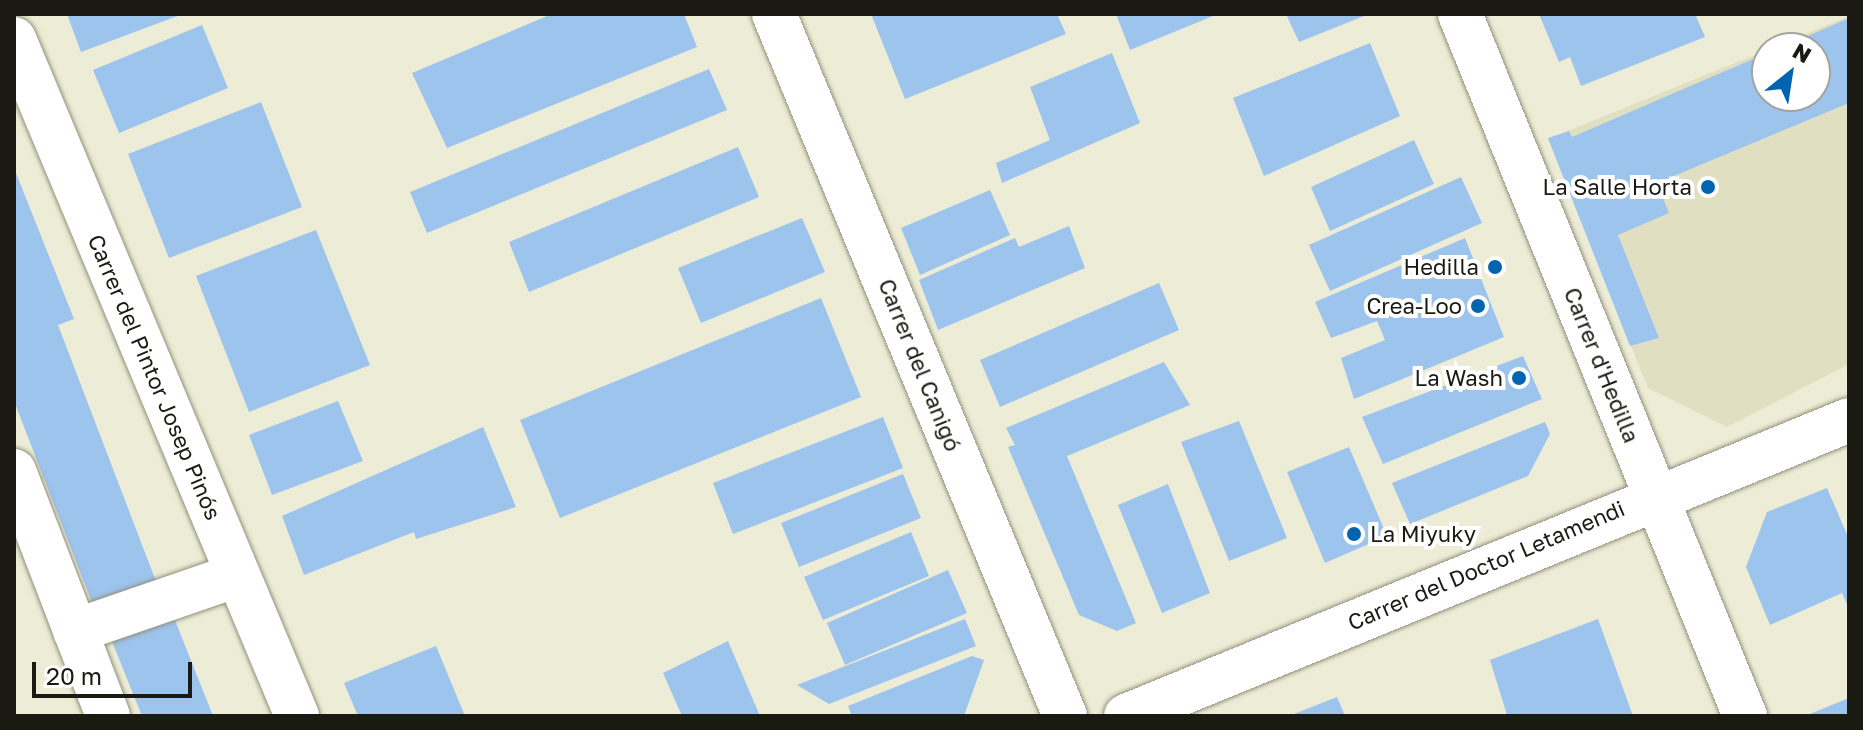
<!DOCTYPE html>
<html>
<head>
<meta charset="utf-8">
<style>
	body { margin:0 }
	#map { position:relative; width:1863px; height:730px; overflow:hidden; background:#edecd6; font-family:"Golos Text",sans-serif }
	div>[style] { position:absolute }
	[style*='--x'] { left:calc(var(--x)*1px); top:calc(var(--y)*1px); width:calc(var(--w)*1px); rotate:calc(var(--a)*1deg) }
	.built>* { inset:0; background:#e1dfc2 }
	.building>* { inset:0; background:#9dc4ed }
	.roads { filter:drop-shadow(0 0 2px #91907c) drop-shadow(0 0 2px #91907c) }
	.minor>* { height:44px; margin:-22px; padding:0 22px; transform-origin:22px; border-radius:22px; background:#fff }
	.dots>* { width:22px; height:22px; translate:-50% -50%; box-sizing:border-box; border:4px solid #fff; border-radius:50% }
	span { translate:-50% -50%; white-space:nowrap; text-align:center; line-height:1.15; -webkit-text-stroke:8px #fff; paint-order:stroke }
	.poi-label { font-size:22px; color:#1a1912 }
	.right { translate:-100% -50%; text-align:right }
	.left { translate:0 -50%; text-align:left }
	.street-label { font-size:22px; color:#1a1912 }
	.frame { position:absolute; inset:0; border:16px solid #1a1912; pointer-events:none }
	.north { position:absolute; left:1751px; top:32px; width:80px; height:80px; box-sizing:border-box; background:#fff; border:2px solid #a3a3a0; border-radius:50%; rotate:30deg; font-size:22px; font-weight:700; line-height:32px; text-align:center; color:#1a1912 }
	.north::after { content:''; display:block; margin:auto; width:28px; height:36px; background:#0064b0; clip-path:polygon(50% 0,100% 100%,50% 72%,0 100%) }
	.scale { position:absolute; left:32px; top:662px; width:160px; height:36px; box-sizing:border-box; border:4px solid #1a1912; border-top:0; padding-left:10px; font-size:24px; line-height:28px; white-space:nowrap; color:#1a1912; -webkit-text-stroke:6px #fff; paint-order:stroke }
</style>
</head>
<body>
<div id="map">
	<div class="built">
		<i style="clip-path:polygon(1849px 16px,1849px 364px,1727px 427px,1648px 388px,1548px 139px,1767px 50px,1767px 96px,1815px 96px,1815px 48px,1772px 48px)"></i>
	</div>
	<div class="building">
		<i style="clip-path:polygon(67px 14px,183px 14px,81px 52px)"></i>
		<i style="clip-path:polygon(552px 14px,684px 14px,697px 47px,447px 148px,412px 73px)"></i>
		<i style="clip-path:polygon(871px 14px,1057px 14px,1066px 34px,905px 99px)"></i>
		<i style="clip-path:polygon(1116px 14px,1218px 14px,1130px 50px)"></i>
		<i style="clip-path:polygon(1286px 14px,1369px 14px,1299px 42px)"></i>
		<i style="clip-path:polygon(1539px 14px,1695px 14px,1705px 37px,1581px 86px,1570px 57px,1559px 62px)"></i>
		<i style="clip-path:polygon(1849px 18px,1849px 103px,1657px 183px,1669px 213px,1618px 235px,1659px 338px,1630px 346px,1548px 138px,1569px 131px,1572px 137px,1767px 53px,1767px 96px,1815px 96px,1815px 48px,1780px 48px)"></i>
		<i style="clip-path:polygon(202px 25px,228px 88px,119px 133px,93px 70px)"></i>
		<i style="clip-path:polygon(1370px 43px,1400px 116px,1264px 176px,1233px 98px)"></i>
		<i style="clip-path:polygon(1112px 53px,1140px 123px,1002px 183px,996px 163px,1050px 140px,1030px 87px)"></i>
		<i style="clip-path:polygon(709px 69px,727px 110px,427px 233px,410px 192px)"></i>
		<i style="clip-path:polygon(261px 102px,302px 207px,169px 258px,128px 154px)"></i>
		<i style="clip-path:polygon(1414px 140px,1434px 184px,1330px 231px,1311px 187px)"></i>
		<i style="clip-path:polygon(738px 147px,759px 197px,529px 292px,509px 242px)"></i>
		<i style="clip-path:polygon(14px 168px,74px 319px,58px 325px,157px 584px,93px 605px,14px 401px)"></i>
		<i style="clip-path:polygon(1461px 177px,1482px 223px,1330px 291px,1309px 245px)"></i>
		<i style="clip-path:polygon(990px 190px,1010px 235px,920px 275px,901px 228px)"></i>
		<i style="clip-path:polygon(802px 218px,825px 272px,701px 323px,678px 268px)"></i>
		<i style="clip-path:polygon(1069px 226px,1085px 268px,938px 330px,919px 280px,1015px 238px,1019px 247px)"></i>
		<i style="clip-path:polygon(316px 230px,370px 365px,249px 412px,196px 276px)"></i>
		<i style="clip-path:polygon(1465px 238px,1504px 337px,1354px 399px,1341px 358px,1385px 340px,1377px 321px,1331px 338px,1315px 302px)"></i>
		<i style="clip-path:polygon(1159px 283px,1179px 330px,1000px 407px,980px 360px)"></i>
		<i style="clip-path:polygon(821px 298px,861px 397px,560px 518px,520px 420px)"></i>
		<i style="clip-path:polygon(1523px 356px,1542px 399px,1383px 464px,1362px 417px)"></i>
		<i style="clip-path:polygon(1164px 362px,1190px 405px,1067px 456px,1136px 623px,1117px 631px,1079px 615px,1008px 447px,1015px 445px,1006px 428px)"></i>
		<i style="clip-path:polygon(338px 401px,363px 461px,272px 495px,249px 435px)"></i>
		<i style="clip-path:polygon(883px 417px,903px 468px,733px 534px,713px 483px)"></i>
		<i style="clip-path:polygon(1239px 421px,1287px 538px,1229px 561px,1181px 442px)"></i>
		<i style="clip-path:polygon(1545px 422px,1550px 434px,1528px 476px,1410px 524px,1392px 483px)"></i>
		<i style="clip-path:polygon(483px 427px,516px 507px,416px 539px,414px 532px,304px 575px,282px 516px)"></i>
		<i style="clip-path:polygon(1349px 447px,1387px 536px,1325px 563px,1287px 472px)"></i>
		<i style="clip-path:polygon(903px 474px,921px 518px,799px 567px,781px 523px)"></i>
		<i style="clip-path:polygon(1168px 484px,1210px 593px,1162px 613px,1118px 505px)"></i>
		<i style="clip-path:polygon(1827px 488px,1849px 539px,1849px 609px,1842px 593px,1770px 625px,1746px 567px,1767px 512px)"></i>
		<i style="clip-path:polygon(911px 532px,929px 576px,823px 620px,804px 577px)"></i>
		<i style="clip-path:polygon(948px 570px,967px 613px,845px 665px,827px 623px)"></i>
		<i style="clip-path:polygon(171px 610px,213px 716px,142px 716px,109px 634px)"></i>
		<i style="clip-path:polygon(965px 619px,976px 646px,829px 704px,797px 685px)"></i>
		<i style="clip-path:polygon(1598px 619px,1633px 716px,1507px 715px,1490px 660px)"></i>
		<i style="clip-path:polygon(728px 641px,760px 716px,682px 716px,663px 673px)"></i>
		<i style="clip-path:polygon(436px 646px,465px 716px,358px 716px,344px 683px)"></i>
		<i style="clip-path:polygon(972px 656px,984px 660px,964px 716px,852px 716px,848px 706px)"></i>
		<i style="clip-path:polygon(1337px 697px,1345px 716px,1289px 716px)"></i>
		<i style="clip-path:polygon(1849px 698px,1849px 716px,1805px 716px)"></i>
	</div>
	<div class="roads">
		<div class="minor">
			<i style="--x:774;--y:14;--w:760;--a:67.48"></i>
			<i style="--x:1460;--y:14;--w:758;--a:67.9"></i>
			<i style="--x:14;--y:39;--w:734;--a:67.31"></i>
			<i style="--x:14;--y:471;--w:262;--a:69"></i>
			<i style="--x:75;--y:631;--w:172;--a:-19"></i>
			<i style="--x:1126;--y:716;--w:781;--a:-22.26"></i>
		</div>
	</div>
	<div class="dots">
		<i style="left:1708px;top:187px;background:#0064b0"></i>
		<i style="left:1495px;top:267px;background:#0064b0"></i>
		<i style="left:1478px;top:306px;background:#0064b0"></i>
		<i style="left:1519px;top:378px;background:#0064b0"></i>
		<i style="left:1354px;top:534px;background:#0064b0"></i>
	</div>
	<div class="poi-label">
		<span class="right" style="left:1692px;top:187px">La Salle Horta</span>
		<span class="right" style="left:1479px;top:267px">Hedilla</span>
		<span class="right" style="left:1462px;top:306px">Crea-Loo</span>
		<span class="right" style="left:1503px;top:378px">La Wash</span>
		<span class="left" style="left:1370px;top:534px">La Miyuky</span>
	</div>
	<div class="street-label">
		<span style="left:920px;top:365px;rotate:68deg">Carrer del Canigó</span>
		<span style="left:1602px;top:365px;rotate:68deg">Carrer d'Hedilla</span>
		<span style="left:155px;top:377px;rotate:67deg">Carrer del Pintor Josep Pinós</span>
		<span style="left:1486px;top:565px;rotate:-23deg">Carrer del Doctor Letamendi</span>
	</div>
	<div class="frame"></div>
	<div class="north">N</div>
	<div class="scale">20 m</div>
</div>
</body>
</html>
